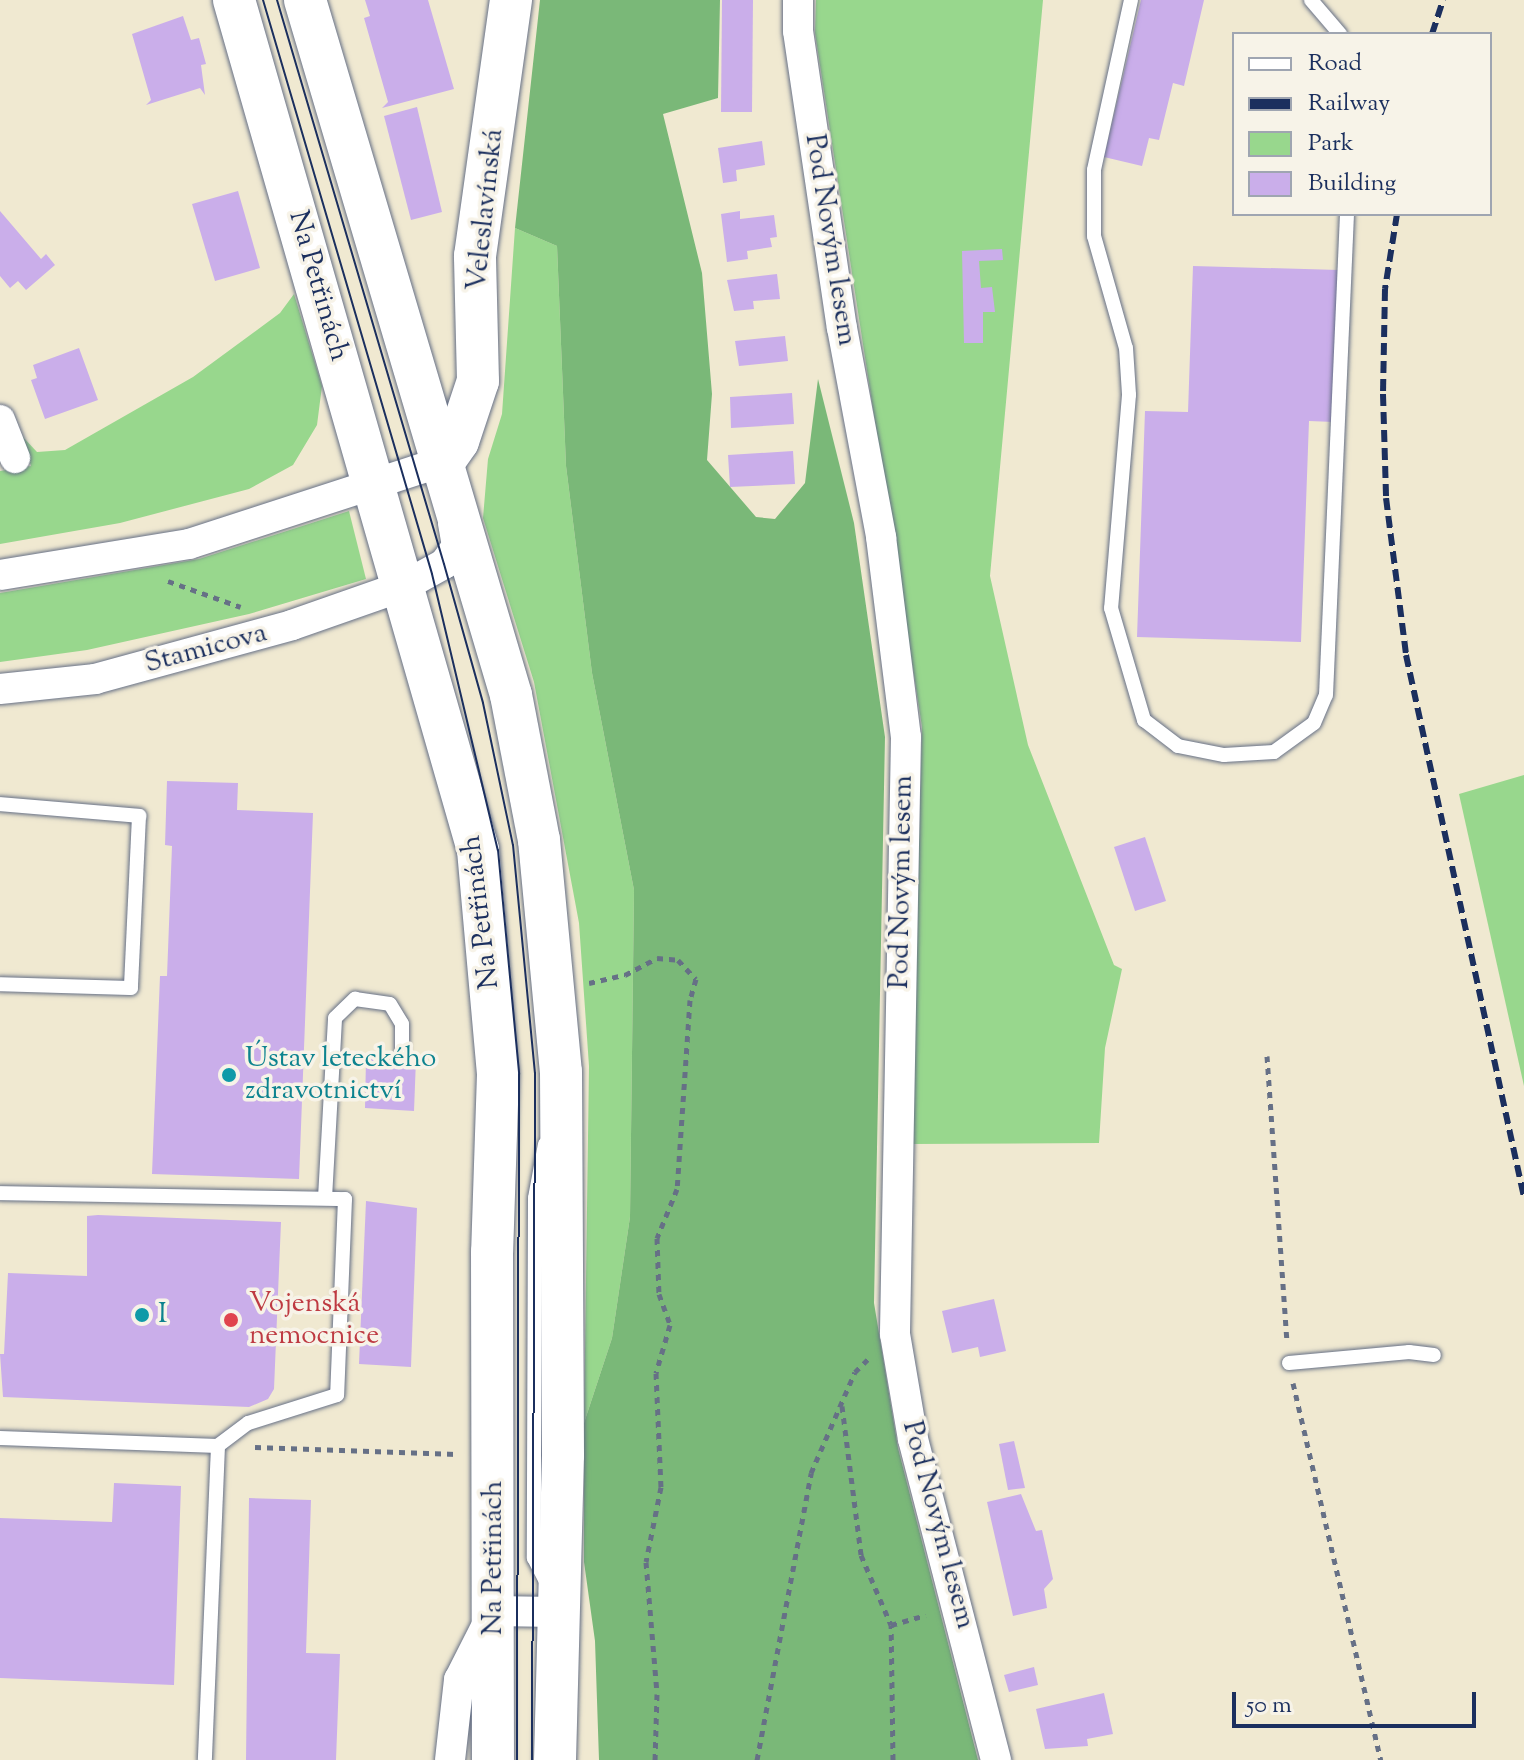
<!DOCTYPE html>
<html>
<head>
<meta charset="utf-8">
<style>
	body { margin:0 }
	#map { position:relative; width:1524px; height:1760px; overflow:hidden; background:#f0e9d1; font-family:"Sorts Mill Goudy",serif }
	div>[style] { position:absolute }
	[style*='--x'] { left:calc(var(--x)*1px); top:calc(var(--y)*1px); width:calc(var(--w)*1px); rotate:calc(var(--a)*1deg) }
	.green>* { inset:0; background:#98d78d }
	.forest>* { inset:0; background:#7ab878 }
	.building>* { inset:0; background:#caaeea }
	.path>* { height:5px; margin-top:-2.5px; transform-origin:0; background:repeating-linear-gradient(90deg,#667086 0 6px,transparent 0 12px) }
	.roads { filter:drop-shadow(0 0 2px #667086) drop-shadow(0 0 2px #667086) }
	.lane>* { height:14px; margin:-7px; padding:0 7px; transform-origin:7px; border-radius:7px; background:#fff }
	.street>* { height:30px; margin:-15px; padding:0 15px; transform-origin:15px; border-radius:15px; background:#fff }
	.secondary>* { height:42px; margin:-21px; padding:0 21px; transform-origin:21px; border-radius:21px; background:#fff }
	.tram>* { height:2px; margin:-1px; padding:0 1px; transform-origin:1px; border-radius:1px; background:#1b2f5e }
	.rail>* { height:6px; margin-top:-3px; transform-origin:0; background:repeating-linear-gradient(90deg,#1b2f5e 0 12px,transparent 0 18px) }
	.dots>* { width:22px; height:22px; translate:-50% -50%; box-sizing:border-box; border:4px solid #f7f3e8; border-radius:50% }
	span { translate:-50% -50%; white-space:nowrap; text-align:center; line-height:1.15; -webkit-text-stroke:7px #f7f3e8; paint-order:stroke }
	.street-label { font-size:28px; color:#1b2f5e }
	.culture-label { font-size:28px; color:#0d838f }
	.left { translate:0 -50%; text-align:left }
	.health-label { font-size:28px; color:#be3a42 }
	.legend { position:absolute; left:1232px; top:32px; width:260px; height:184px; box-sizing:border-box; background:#f7f3e8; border:2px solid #9fa5b1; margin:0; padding:10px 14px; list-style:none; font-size:24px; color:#1b2f5e }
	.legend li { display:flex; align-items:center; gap:16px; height:40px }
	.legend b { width:40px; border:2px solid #9fa5b1 }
	.scale { position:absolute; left:1232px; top:1692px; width:244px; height:36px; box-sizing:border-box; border:4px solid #1b2f5e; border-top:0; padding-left:10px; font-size:24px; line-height:28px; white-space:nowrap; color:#1b2f5e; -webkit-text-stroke:6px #f7f3e8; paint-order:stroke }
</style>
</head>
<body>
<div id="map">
	<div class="green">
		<i style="clip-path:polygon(816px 0,1043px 0,990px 576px,1028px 745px,1114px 965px,1122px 969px,1105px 1048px,1099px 1143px,911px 1144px,922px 727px,815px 33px)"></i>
		<i style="clip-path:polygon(515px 228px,557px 246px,566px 466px,592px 673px,634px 890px,630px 1217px,612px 1338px,584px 1423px,589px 1066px,579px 923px,534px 682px,483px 518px,488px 459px,502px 414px)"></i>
		<i style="clip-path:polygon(294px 294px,322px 386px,317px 425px,293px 465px,249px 489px,120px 523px,0 544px,0 471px,31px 466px,22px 436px,37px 452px,65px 450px,193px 377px,280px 313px)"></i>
		<i style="clip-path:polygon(349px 511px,366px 579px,249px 614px,87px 650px,0 662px,0 593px,199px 559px)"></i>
		<i style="clip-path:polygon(1524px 775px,1524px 1086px,1459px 794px)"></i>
	</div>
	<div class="forest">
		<i style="clip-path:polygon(540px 0,720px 0,718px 98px,663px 114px,702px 273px,712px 394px,707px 460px,756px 517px,775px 519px,805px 483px,818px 379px,854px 523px,885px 737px,874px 1303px,898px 1448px,978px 1760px,599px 1760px,595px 1641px,584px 1562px,584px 1423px,612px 1338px,630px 1217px,634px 890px,592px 673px,566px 466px,557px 246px,515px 228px)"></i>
	</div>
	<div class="building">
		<i style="clip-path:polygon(365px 0,428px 0,454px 89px,382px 108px,388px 102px,364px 18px,370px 16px)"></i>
		<i style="clip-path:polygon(722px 0,753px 0,752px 112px,721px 112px)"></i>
		<i style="clip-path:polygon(1141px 0,1204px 0,1184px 86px,1173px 83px,1159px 140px,1149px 138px,1142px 166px,1104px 157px)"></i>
		<i style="clip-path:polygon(183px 16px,191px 40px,199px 38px,206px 64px,201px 65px,205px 95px,200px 88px,146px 105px,151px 100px,132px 34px)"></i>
		<i style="clip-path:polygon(417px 107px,442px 212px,411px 220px,384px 116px)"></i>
		<i style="clip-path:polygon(762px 141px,765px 165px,736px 170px,737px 181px,723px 183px,718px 148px)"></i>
		<i style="clip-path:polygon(238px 191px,260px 268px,215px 281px,192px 204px)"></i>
		<i style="clip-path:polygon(0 211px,41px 259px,46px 254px,55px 265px,26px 290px,18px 281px,10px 288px,0 276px)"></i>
		<i style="clip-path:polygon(740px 211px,740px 219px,774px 215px,777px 237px,770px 238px,772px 247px,747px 251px,748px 259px,727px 262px,721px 214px)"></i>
		<i style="clip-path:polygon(1002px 249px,1003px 260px,979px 261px,981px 288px,992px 287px,995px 312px,983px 312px,983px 343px,964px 343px,962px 251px)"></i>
		<i style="clip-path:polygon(1193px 266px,1339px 270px,1334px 422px,1309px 421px,1301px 642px,1137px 637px,1145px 411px,1188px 412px)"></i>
		<i style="clip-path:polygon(777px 274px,780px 299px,753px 301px,754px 309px,734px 311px,727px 280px)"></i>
		<i style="clip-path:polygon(785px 336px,788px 361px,739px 366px,735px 341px)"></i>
		<i style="clip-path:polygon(79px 348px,98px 400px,45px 419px,31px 380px,37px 378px,33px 365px)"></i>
		<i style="clip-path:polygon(792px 393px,794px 424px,731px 428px,730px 397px)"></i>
		<i style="clip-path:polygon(793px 451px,795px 484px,730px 487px,728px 455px)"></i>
		<i style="clip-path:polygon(167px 781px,238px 783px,237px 810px,313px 813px,299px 1179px,152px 1174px,160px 976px,167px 976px,172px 846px,165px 845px)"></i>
		<i style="clip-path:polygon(1145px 837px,1166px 901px,1135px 911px,1114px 847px)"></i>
		<i style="clip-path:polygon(366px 1058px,416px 1059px,414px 1111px,365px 1108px)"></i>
		<i style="clip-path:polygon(366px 1201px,417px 1208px,411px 1367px,359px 1364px)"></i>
		<i style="clip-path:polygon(98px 1215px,281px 1222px,274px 1389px,268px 1399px,249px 1407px,3px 1397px,0 1354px,4px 1354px,8px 1273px,87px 1276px,87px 1216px)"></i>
		<i style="clip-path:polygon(994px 1299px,1006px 1351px,980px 1357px,978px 1347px,952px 1353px,942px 1311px)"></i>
		<i style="clip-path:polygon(1014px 1441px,1025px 1488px,1008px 1490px,999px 1444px)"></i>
		<i style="clip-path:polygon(114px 1483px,181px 1486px,174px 1685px,0 1678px,0 1518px,112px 1522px)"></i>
		<i style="clip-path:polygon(1021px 1494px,1036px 1531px,1042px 1530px,1053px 1579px,1044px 1589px,1047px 1608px,1013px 1616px,987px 1502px)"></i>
		<i style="clip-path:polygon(249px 1498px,311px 1500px,306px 1653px,340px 1654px,336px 1760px,246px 1760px)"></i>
		<i style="clip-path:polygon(1034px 1667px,1038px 1685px,1009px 1692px,1004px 1675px)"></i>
		<i style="clip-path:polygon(1104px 1693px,1113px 1734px,1087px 1739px,1088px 1746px,1045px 1749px,1036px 1709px)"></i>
	</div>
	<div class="path">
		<i style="--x:168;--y:581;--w:77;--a:19.6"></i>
		<i style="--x:589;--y:983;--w:37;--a:-13"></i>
		<i style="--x:625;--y:975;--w:36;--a:-28"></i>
		<i style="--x:657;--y:958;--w:21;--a:5"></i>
		<i style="--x:678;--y:960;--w:26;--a:47"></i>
		<i style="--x:696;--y:979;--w:22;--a:106"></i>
		<i style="--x:690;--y:1000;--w:189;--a:93.9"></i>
		<i style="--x:677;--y:1189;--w:53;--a:112.2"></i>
		<i style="--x:657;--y:1238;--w:56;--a:88"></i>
		<i style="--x:659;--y:1294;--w:33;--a:70"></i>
		<i style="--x:670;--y:1325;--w:50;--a:106.3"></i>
		<i style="--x:656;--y:1373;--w:114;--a:87.5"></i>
		<i style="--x:661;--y:1487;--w:76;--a:101.3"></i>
		<i style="--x:646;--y:1562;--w:132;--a:85.2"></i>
		<i style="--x:657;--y:1694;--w:66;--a:91.7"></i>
		<i style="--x:1267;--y:1056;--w:287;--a:86"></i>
		<i style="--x:1293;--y:1383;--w:387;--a:76.9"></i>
		<i style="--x:842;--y:1406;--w:150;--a:82.7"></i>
		<i style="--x:861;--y:1555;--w:76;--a:66.8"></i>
		<i style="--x:255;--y:1447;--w:202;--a:2"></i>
		<i style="--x:757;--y:1760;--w:292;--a:-79.3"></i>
		<i style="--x:811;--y:1473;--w:110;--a:-66.5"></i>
		<i style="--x:855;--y:1372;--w:21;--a:-45"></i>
		<i style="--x:893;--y:1760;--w:135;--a:-90.8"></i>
		<i style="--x:891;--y:1625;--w:36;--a:-16"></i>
	</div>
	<div class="roads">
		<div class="lane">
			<i style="--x:1131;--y:0;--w:174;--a:102.3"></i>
			<i style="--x:1094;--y:170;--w:66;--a:90"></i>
			<i style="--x:1094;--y:236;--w:116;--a:74.1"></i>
			<i style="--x:1126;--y:348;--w:47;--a:86.3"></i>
			<i style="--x:1129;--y:395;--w:214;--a:94.8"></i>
			<i style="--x:1111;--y:608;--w:117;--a:73.6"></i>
			<i style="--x:1144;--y:720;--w:43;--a:37.4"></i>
			<i style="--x:1178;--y:746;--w:47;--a:11.1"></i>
			<i style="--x:1224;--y:755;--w:50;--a:-3.4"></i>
			<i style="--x:1274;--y:752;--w:49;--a:-35.9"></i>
			<i style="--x:1314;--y:723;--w:30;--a:-67"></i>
			<i style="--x:1326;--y:695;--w:481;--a:-87.5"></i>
			<i style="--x:1311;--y:0;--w:45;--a:49.5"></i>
			<i style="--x:0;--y:804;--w:140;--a:4.9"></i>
			<i style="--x:139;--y:816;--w:172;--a:92.7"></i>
			<i style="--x:131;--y:988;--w:131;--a:-178.3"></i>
			<i style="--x:545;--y:1144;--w:55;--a:100.5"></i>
			<i style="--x:535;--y:1198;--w:360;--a:90.2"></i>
			<i style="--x:534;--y:1558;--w:35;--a:63"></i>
			<i style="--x:0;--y:1193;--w:345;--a:1"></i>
			<i style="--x:345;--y:1199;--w:196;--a:92.3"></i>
			<i style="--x:337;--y:1395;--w:93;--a:162.5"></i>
			<i style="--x:248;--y:1423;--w:38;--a:143"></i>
			<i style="--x:325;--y:1198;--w:180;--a:-86.8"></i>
			<i style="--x:335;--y:1018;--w:28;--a:-44"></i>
			<i style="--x:355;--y:999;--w:35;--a:8"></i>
			<i style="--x:390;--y:1004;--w:23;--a:59"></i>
			<i style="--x:402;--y:1024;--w:30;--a:90"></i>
			<i style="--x:1289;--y:1363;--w:121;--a:-5.2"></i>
			<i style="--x:1409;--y:1352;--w:25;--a:7"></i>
			<i style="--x:0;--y:1438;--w:218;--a:2.1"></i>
			<i style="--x:218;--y:1446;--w:314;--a:92.4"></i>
		</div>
		<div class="street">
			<i style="--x:798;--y:0;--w:31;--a:90"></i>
			<i style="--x:798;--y:31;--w:300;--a:81.6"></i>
			<i style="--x:842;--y:328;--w:213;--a:79.4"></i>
			<i style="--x:881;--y:537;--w:202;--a:82.9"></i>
			<i style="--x:906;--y:737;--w:597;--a:91.06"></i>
			<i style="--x:895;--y:1334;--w:107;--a:80.3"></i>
			<i style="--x:913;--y:1439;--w:332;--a:75.5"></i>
			<i style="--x:0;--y:420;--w:41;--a:68.5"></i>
			<i style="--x:0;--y:575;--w:192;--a:-9.3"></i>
			<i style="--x:189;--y:544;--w:268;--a:-18"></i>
			<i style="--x:444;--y:461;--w:18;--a:81"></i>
			<i style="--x:0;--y:689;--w:96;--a:-6"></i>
			<i style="--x:95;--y:679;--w:204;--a:-15.3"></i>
			<i style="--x:292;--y:625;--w:121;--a:-19.3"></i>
			<i style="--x:406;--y:585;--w:43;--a:-28.9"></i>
			<i style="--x:444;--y:564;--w:22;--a:-54"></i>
			<i style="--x:457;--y:546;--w:23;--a:-100"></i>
			<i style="--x:450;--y:1760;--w:81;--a:-83.6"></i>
			<i style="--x:459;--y:1680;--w:77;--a:-63.1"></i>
			<i style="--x:494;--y:1611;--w:62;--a:0.9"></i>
		</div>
		<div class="secondary">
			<i style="--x:234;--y:0;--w:884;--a:73.98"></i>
			<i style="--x:478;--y:850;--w:225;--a:84.9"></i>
			<i style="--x:498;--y:1074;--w:178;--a:91.9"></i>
			<i style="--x:492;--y:1252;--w:508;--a:89.89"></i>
			<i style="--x:305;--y:0;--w:725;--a:73.49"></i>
			<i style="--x:511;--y:695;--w:148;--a:79.1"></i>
			<i style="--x:539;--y:840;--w:233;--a:84.6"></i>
			<i style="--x:561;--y:1072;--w:383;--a:89.7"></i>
			<i style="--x:563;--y:1455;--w:305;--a:91.5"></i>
			<i style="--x:444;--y:461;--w:24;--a:-55"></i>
			<i style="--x:458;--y:441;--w:63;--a:-71.6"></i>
			<i style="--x:478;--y:381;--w:125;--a:-91.4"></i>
			<i style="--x:475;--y:256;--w:259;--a:-82"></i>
		</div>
	</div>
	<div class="tram">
		<i style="--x:263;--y:0;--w:598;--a:73.59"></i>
		<i style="--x:432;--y:574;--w:284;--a:76.6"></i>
		<i style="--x:498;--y:850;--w:225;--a:84.6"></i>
		<i style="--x:519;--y:1074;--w:686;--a:90.17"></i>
		<i style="--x:277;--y:0;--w:588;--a:73.51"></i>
		<i style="--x:444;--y:564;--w:144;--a:74.3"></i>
		<i style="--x:483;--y:703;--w:145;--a:78.1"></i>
		<i style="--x:513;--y:845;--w:229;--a:84.5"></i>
		<i style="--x:535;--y:1073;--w:687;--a:90.25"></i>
	</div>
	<div class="rail">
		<i style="--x:1432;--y:34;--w:36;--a:-72"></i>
		<i style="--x:1397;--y:214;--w:76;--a:99.1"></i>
		<i style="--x:1385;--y:289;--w:105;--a:91.1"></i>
		<i style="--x:1383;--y:394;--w:104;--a:88.3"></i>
		<i style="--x:1386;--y:498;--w:158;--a:82.7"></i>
		<i style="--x:1406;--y:655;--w:555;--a:77.72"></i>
	</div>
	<div class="dots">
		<i style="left:229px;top:1075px;background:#0f9aa8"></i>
		<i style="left:142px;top:1315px;background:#0f9aa8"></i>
		<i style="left:231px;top:1320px;background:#e0444e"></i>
	</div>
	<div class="street-label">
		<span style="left:486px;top:210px;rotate:-84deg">Veleslavínská</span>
		<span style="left:830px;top:240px;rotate:81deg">Pod Novým lesem</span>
		<span style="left:318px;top:286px;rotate:74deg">Na Petřinách</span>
		<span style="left:206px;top:649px;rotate:-15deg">Stamicova</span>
		<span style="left:902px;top:882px;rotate:-89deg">Pod Novým lesem</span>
		<span style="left:481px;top:912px;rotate:-97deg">Na Petřinách</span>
		<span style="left:938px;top:1525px;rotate:75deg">Pod Novým lesem</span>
		<span style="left:494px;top:1558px;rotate:-90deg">Na Petřinách</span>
	</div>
	<div class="culture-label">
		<span class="left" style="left:245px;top:1075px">Ústav leteckého<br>zdravotnictví</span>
		<span class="left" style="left:158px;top:1315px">I</span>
	</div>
	<div class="health-label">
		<span class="left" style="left:249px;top:1320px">Vojenská<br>nemocnice</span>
	</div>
	<ul class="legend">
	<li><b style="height:10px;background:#fff"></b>Road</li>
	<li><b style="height:10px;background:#1b2f5e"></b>Railway</li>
	<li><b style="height:22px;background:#98d78d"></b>Park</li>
	<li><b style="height:22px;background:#caaeea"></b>Building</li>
	</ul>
	<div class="scale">50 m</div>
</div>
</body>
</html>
